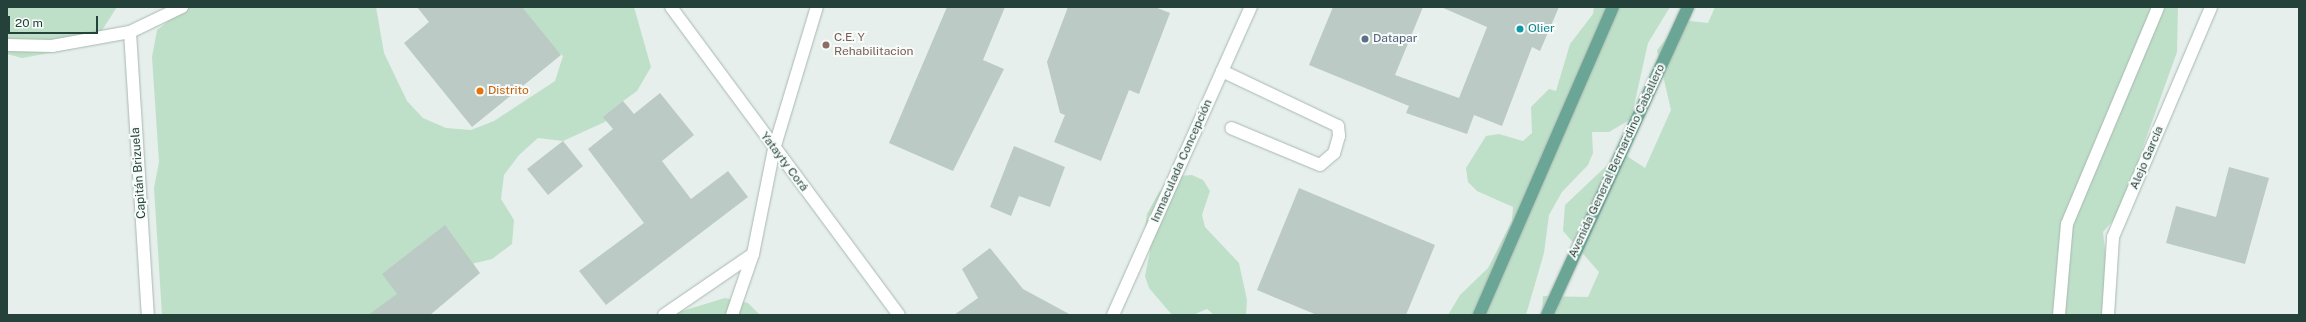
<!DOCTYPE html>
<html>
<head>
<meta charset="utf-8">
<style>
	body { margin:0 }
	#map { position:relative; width:2306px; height:322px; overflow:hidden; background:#e6efeb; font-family:"Public Sans",sans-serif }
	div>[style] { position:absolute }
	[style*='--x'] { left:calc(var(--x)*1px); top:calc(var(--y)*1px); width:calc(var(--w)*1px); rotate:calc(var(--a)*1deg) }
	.green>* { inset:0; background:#bfe0c8 }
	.building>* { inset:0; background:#bbcac4 }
	.roads { filter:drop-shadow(0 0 1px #a8b8b2) drop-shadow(0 0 1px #a8b8b2) }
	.lane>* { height:12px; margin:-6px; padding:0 6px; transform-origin:6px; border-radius:6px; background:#fff }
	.street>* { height:12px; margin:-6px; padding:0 6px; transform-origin:6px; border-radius:6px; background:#fff }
	.secondary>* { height:12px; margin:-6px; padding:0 6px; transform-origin:6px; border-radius:6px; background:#fff }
	.primary>* { height:12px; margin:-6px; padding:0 6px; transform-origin:6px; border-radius:6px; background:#6aa596 }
	.dots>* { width:11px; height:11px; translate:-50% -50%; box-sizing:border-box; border:2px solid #f7fbf9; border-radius:50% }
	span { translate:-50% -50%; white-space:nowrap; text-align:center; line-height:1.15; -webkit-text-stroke:4px #f7fbf9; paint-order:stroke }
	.culture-label { font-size:12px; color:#0d838f }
	.left { translate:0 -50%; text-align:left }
	.education-label { font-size:12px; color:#785e54 }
	.service-label { font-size:12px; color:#4e5e75 }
	.food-label { font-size:12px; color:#c56008 }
	.street-label { font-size:12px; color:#24423a }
	.frame { position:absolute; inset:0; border:8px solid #24423a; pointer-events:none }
	.scale { position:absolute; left:8px; top:16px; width:90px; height:18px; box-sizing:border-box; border:2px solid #24423a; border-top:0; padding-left:5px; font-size:12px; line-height:14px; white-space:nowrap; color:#24423a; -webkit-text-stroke:3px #f7fbf9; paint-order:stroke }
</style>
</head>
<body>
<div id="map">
	<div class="green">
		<i style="clip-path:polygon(7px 7px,117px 7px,97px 38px,72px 49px,22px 58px,7px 54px)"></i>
		<i style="clip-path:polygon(376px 7px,384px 53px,407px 101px,423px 118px,446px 128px,471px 130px,494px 121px,555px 81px,563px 56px,503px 7px,634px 7px,651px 67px,637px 91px,623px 101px,609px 120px,563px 141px,538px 138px,519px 155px,504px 175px,501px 199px,514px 220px,512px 244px,492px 259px,467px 265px,416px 315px,162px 315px,154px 188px,159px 162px,152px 57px,157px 30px,186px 7px)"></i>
		<i style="clip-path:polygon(1594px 7px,1670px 7px,1648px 43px,1631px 119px,1609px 132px,1592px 132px,1593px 153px,1588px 165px,1562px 192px,1549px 215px,1544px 253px,1526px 315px,1448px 315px,1460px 295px,1488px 268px,1512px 221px,1513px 207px,1477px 191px,1468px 182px,1466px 168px,1486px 136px,1499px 134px,1523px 141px,1532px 133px,1531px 107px,1549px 89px,1556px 91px,1570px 44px,1593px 14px)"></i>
		<i style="clip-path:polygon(1715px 7px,2178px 7px,2177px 52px,2139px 158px,2128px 203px,2103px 232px,2110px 292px,2105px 315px,1542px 315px,1543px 296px,1588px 297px,1599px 272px,1563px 231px,1565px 205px,1621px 152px,1645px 168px,1671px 110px,1657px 50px,1682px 20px,1708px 23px)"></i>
		<i style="clip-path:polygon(1192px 175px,1203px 180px,1210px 191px,1202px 215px,1205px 227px,1239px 263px,1247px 300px,1246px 315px,1214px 315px,1207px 309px,1193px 315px,1172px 315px,1149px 288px,1145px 276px,1150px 251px,1145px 227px,1147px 214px,1159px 192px,1169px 183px,1179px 176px)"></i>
		<i style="clip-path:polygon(725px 298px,748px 303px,760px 315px,669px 315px)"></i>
	</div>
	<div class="building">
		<i style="clip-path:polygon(417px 7px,522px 7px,561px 55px,472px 127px,404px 43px,429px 22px)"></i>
		<i style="clip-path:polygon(947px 7px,1005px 7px,983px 60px,1004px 69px,953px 171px,889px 143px)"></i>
		<i style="clip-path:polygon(1068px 7px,1155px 7px,1170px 13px,1139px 94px,1129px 90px,1101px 161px,1054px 142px,1065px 115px,1060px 113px,1047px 62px)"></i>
		<i style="clip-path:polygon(1333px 7px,1423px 7px,1395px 75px,1459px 98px,1487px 27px,1441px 7px,1559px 7px,1540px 51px,1532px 47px,1502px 126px,1474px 115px,1467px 134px,1406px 113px,1409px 106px,1309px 65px)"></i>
		<i style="clip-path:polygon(660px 93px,694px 135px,662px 161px,691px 199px,728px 171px,748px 197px,606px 305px,579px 271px,644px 223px,588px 149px,613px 129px,603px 117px,623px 101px,634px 114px)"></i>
		<i style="clip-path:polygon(563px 141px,583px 166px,548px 195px,527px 169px)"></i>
		<i style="clip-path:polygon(1014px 146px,1065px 167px,1050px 207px,1019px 196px,1011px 216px,990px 207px)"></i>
		<i style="clip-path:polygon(2229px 167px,2269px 178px,2245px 264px,2166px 243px,2176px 206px,2216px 217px)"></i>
		<i style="clip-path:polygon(1299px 188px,1435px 245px,1406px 315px,1317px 315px,1257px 290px)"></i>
		<i style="clip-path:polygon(445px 225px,480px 273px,430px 315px,368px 315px,397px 294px,382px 274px)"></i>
		<i style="clip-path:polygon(990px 248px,1023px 289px,1071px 315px,954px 315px,978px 298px,962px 269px)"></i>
	</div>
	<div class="roads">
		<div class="lane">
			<i style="--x:1222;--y:71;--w:128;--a:25.4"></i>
			<i style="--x:1338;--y:126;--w:10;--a:84"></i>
			<i style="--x:1339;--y:136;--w:18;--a:106"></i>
			<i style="--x:1334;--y:153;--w:18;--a:139"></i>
			<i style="--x:1320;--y:165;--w:96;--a:-157.4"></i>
		</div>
		<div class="street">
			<i style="--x:671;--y:7;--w:383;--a:53.5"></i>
			<i style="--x:130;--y:32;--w:284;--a:86.4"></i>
			<i style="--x:664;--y:315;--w:108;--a:-34.4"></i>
			<i style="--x:732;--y:315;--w:65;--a:-71"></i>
			<i style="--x:753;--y:254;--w:107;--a:-78.7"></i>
			<i style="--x:774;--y:149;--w:148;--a:-73.2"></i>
			<i style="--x:1113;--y:315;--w:338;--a:-65.9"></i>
		</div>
		<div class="secondary">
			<i style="--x:7;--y:45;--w:45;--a:1.3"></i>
			<i style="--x:52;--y:46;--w:79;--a:-10.2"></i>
			<i style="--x:130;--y:32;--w:58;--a:-25.7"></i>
			<i style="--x:2059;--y:315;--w:91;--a:-85"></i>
			<i style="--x:2067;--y:224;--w:235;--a:-67.2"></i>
			<i style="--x:2108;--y:315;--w:78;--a:-86.3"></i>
			<i style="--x:2113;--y:237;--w:250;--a:-66.9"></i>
		</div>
		<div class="primary">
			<i style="--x:1479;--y:315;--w:336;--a:-66.5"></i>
			<i style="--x:1547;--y:315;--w:339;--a:-65.4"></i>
		</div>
	</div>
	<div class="dots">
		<i style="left:1520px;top:29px;background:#0f9aa8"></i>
		<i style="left:1365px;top:39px;background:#5c6f8a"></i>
		<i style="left:826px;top:45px;background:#8d6e63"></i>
		<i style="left:480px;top:91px;background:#e8710a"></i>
	</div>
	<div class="culture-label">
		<span class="left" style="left:1528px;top:29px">Olier</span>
	</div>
	<div class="education-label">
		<span class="left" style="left:834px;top:45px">C.E. Y<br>Rehabilitacion</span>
	</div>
	<div class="service-label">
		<span class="left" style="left:1373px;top:39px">Datapar</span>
	</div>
	<div class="food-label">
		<span class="left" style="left:488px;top:91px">Distrito</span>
	</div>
	<div class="street-label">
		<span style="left:2147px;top:158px;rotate:-67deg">Alejo García</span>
		<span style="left:1182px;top:161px;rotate:-66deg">Inmaculada Concepción</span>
		<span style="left:1617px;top:161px;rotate:-65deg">Avenida General Bernardino Caballero</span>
		<span style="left:784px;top:162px;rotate:53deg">Yatayty Corá</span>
		<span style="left:139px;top:173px;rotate:-94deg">Capitán Brizuela</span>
	</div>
	<div class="frame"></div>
	<div class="scale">20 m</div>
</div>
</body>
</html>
